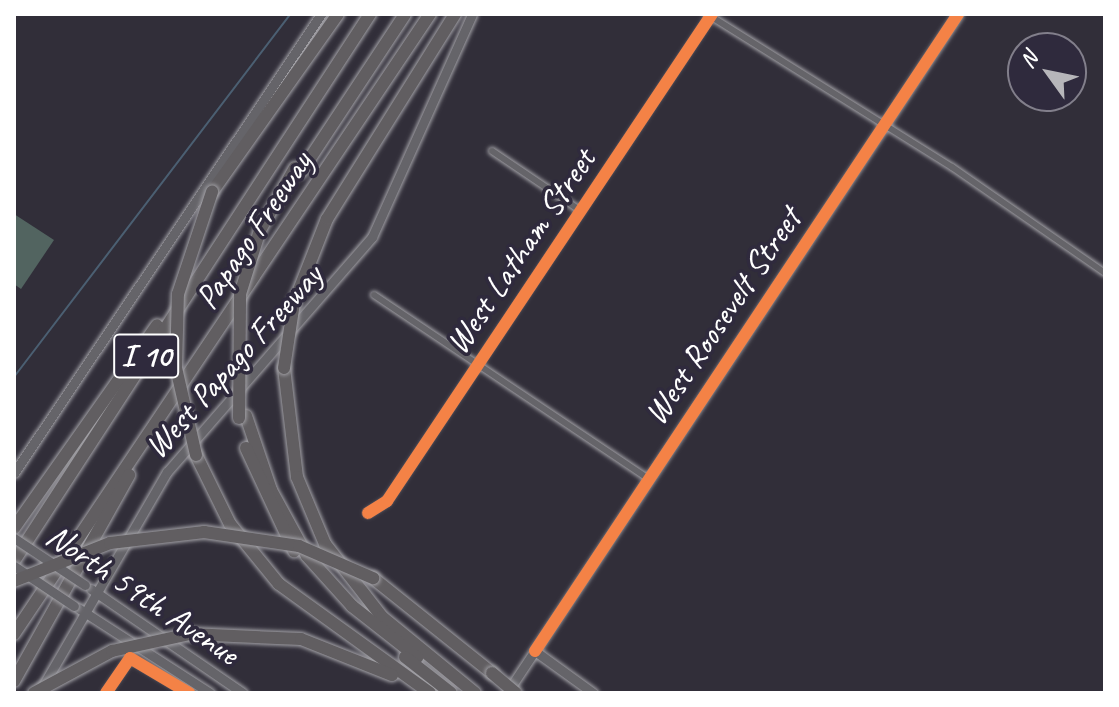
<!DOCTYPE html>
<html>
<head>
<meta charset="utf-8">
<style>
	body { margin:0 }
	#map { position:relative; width:1119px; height:707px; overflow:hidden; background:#312e39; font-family:Caveat,sans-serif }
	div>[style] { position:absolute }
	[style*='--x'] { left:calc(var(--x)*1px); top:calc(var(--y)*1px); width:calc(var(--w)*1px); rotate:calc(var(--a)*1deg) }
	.green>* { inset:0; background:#526460 }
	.stream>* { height:2px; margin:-1px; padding:0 1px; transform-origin:1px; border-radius:1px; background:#4b5f72 }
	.roads { filter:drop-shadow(0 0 2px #a2a1a6) drop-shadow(0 0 2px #a2a1a6) }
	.street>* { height:6px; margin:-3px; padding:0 3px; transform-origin:3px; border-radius:3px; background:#656469 }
	.secondary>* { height:9px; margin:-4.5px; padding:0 4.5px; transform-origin:4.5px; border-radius:4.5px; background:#656469 }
	.highway>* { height:12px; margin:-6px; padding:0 6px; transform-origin:6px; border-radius:6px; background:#615e61 }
	.bridges { filter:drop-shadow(0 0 2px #a2a1a6) drop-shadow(0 0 2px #a2a1a6) }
	.secondary-bridge>* { height:9px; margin:-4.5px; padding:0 4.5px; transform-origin:4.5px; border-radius:4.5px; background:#656469 }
	.highway-bridge>* { height:12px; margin:-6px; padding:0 6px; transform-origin:6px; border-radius:6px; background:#615e61 }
	.cycleway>* { height:12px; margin:-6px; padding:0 6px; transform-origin:6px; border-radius:6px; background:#f48246 }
	span { translate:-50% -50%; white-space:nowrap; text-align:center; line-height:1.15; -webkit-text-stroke:7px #2f2a3d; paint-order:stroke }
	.shield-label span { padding:2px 6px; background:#2f2a3d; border:2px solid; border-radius:6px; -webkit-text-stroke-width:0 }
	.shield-label { font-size:32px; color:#fff; font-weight:700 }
	.street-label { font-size:34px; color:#fff }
	.frame { position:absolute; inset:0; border:16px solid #fff; pointer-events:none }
	.north { position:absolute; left:1007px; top:32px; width:80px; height:80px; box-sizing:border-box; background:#2f2a3d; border:2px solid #827f8b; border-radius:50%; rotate:303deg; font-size:22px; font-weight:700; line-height:32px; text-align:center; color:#fff }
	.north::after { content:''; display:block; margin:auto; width:28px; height:36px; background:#b7b6ba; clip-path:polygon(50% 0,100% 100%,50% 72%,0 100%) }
</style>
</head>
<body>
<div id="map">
	<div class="green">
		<i style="clip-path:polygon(14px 214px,54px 240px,21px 289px,14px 284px)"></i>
	</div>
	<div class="stream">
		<i style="--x:14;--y:377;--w:457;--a:-52.7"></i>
	</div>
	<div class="roads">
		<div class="street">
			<i style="--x:707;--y:14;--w:289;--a:32"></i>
			<i style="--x:952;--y:167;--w:186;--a:34.7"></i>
			<i style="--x:492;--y:151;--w:107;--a:34"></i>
			<i style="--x:374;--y:295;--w:329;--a:33.8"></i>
			<i style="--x:368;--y:513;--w:22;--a:-32"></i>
			<i style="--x:387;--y:501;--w:585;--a:-56.28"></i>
			<i style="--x:106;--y:693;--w:42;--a:-55.6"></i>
			<i style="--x:130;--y:658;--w:69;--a:30.7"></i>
		</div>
		<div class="secondary">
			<i style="--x:14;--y:473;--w:552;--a:-56.22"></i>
			<i style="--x:91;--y:589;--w:184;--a:34.4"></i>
			<i style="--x:78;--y:608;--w:157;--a:32.8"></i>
			<i style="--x:535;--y:651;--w:72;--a:35.9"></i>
			<i style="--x:41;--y:689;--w:251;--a:-59.9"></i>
			<i style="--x:167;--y:472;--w:312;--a:-48.9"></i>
			<i style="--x:372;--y:237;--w:244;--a:-65.8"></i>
			<i style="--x:508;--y:691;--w:813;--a:-56.39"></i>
		</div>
		<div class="highway">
			<i style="--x:301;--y:172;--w:189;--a:-56.6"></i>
			<i style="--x:212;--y:192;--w:218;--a:-54.7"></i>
			<i style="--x:294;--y:303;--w:90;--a:-68.6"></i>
			<i style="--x:327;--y:219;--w:242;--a:-58"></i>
			<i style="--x:284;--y:368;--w:110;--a:83.2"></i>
			<i style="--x:297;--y:477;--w:73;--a:67.3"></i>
			<i style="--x:325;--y:544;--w:93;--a:52"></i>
			<i style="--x:382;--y:617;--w:120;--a:39.3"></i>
			<i style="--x:246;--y:416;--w:78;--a:71.3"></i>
			<i style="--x:271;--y:490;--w:75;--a:61.4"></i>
			<i style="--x:307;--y:556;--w:67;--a:48"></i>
			<i style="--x:352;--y:606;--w:83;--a:38.1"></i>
			<i style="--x:246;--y:448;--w:114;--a:65"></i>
			<i style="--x:196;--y:455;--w:77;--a:63.8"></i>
			<i style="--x:230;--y:524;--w:77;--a:50.8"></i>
			<i style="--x:279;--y:584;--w:186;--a:35.8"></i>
			<i style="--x:14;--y:528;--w:248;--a:-54.8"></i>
			<i style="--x:14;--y:561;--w:653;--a:-56.94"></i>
			<i style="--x:373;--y:578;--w:152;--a:38.6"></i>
			<i style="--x:14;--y:634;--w:747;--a:-56.14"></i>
			<i style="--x:190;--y:634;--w:111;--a:2.6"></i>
			<i style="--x:301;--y:639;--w:98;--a:21.6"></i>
			<i style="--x:405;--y:657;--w:58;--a:38"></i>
			<i style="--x:14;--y:681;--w:236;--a:-60.8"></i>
		</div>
	</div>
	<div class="bridges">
		<div class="secondary-bridge">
			<i style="--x:14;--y:538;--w:85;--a:33.5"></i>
			<i style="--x:14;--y:566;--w:72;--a:33.7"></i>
		</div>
		<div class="highway-bridge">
			<i style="--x:284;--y:368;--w:66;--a:-81.3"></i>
			<i style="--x:239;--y:418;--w:124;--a:-89.5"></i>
			<i style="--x:240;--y:294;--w:67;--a:-72.6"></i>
			<i style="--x:260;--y:230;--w:71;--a:-60.6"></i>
			<i style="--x:196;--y:455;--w:89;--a:-102.9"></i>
			<i style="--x:176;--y:368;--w:74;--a:-88.5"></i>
			<i style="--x:178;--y:294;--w:108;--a:-71.6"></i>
			<i style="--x:14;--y:581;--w:103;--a:-21.6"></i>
			<i style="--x:110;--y:543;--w:95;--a:-6.7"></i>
			<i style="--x:204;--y:532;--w:96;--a:8.4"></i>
			<i style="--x:299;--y:546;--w:81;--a:23.4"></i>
			<i style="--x:492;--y:673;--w:31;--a:40"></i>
			<i style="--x:34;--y:693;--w:89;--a:-28.3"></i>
			<i style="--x:112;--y:651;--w:80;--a:-12.3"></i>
		</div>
	</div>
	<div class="cycleway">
		<i style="--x:368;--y:513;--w:22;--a:-32"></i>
		<i style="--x:387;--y:501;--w:585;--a:-56.28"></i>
		<i style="--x:535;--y:651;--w:765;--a:-56.41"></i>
		<i style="--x:106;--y:693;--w:42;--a:-55.6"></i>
		<i style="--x:130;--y:658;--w:69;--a:30.7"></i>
	</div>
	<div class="shield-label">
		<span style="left:146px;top:356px">I 10</span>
	</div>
	<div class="street-label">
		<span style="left:253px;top:230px;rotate:-56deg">Papago Freeway</span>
		<span style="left:520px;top:251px;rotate:-56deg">West Latham Street</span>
		<span style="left:722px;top:316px;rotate:-56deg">West Roosevelt Street</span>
		<span style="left:233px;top:361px;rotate:-48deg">West Papago Freeway</span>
		<span style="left:143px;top:594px;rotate:34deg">North 59th Avenue</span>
	</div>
	<div class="frame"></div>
	<div class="north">N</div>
</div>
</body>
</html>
